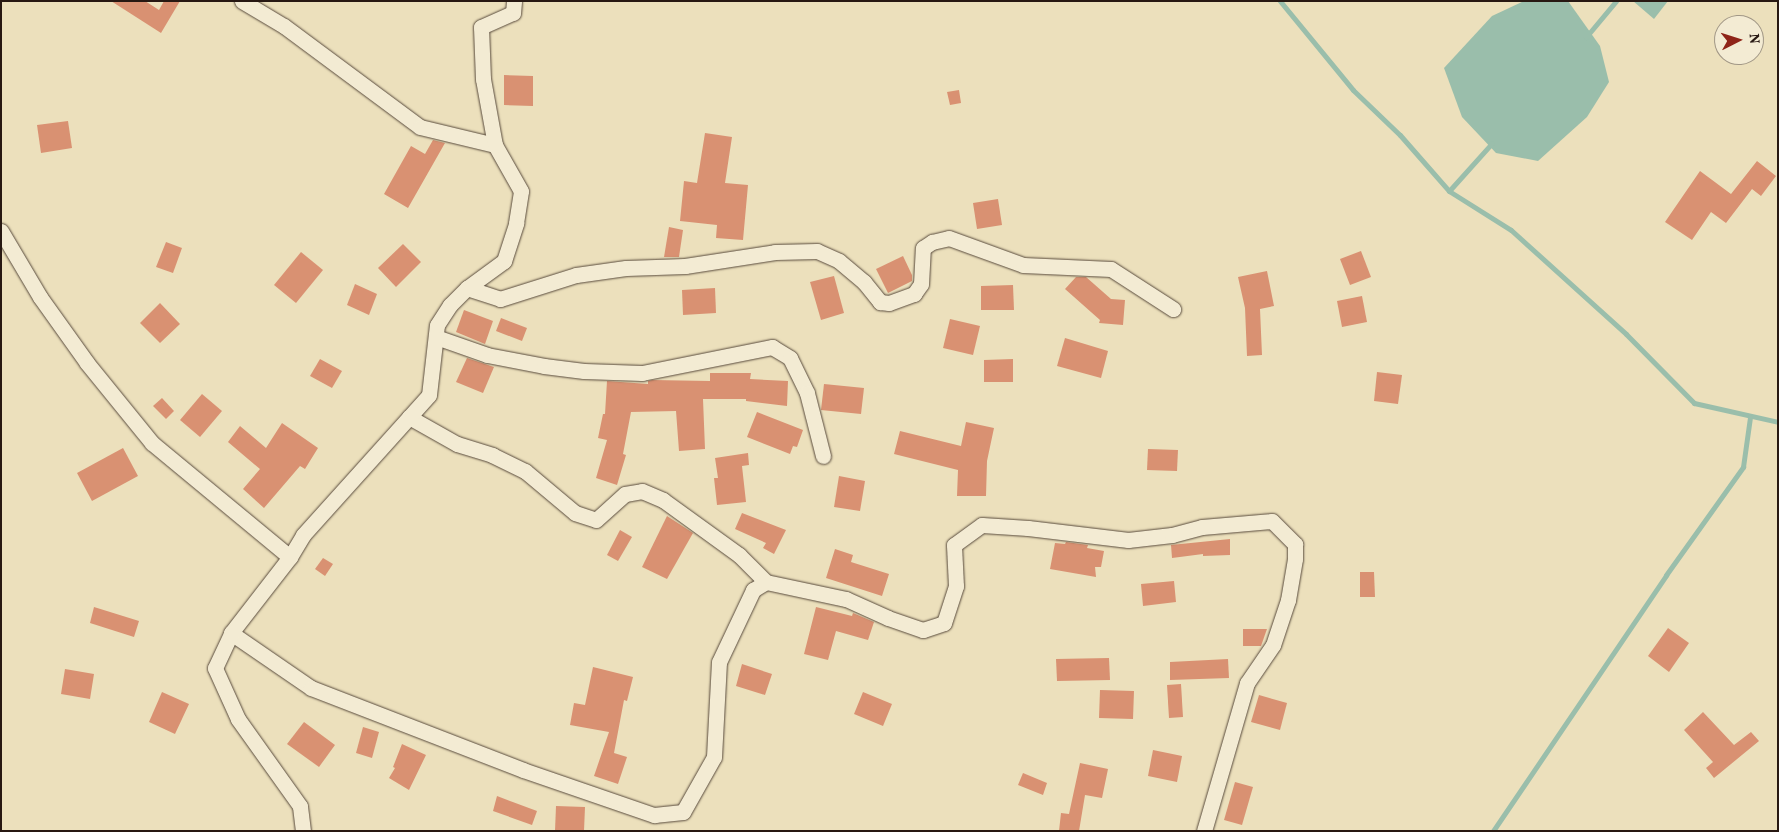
<!DOCTYPE html>
<html>
<head>
<meta charset="utf-8">
<style>
	body { margin:0 }
	#map { position:relative; width:1779px; height:832px; overflow:hidden; background:#ece0bc; font-family:Vollkorn,serif }
	div>[style] { position:absolute }
	[style*='--x'] { left:calc(var(--x)*1px); top:calc(var(--y)*1px); width:calc(var(--w)*1px); rotate:calc(var(--a)*1deg) }
	.water>* { inset:0; background:#9abeab }
	.stream>* { height:5px; margin:-2.5px; padding:0 2.5px; transform-origin:2.5px; border-radius:2.5px; background:#9abeab }
	.building>* { inset:0; background:#d99172 }
	.roads { filter:drop-shadow(0 0 1px #584a3c) drop-shadow(0 0 1px #584a3c) }
	.street>* { height:15px; margin:-7.5px; padding:0 7.5px; transform-origin:7.5px; border-radius:7.5px; background:#f3ebd3 }
	span { translate:-50% -50%; white-space:nowrap; text-align:center; line-height:1.15; -webkit-text-stroke:4.5px #f3ebd3; paint-order:stroke }
	.frame { position:absolute; inset:0; border:2px solid #271812; pointer-events:none }
	.north { position:absolute; left:1714px; top:15px; width:50px; height:50px; box-sizing:border-box; background:#f3ebd3; border:1px solid #a19786; border-radius:50%; rotate:85deg; font-size:14px; font-weight:700; line-height:20px; text-align:center; color:#271812 }
	.north::after { content:''; display:block; margin:auto; width:18px; height:22px; background:#8f2418; clip-path:polygon(50% 0,100% 100%,50% 72%,0 100%) }
</style>
</head>
<body>
<div id="map">
	<div class="water">
		<i style="clip-path:polygon(1524px 1px,1568px 1px,1600px 46px,1609px 82px,1587px 117px,1538px 161px,1496px 153px,1462px 117px,1444px 68px,1492px 16px)"></i>
		<i style="clip-path:polygon(1633px 1px,1668px 1px,1654px 19px)"></i>
	</div>
	<div class="stream">
		<i style="--x:1280;--y:1;--w:115;--a:50.6"></i>
		<i style="--x:1353;--y:90;--w:65;--a:43.8"></i>
		<i style="--x:1400;--y:135;--w:74;--a:48.8"></i>
		<i style="--x:1449;--y:191;--w:73;--a:32.2"></i>
		<i style="--x:1511;--y:230;--w:155;--a:42.1"></i>
		<i style="--x:1626;--y:334;--w:97;--a:45.4"></i>
		<i style="--x:1694;--y:403;--w:86;--a:12.7"></i>
		<i style="--x:1586;--y:37;--w:47;--a:-50.2"></i>
		<i style="--x:1449;--y:191;--w:64;--a:-48.1"></i>
		<i style="--x:1493;--y:831;--w:309;--a:-55.9"></i>
		<i style="--x:1666;--y:575;--w:133;--a:-54.5"></i>
		<i style="--x:1743;--y:467;--w:50;--a:-82"></i>
	</div>
	<div class="building">
		<i style="clip-path:polygon(111px 1px,145px 1px,159px 10px,164px 1px,180px 1px,161px 33px)"></i>
		<i style="clip-path:polygon(504px 75px,533px 76px,533px 106px,504px 105px)"></i>
		<i style="clip-path:polygon(959px 90px,961px 103px,950px 105px,947px 92px)"></i>
		<i style="clip-path:polygon(68px 121px,72px 148px,41px 153px,37px 125px)"></i>
		<i style="clip-path:polygon(705px 133px,732px 137px,725px 183px,748px 185px,743px 240px,716px 238px,717px 225px,680px 221px,684px 181px,697px 183px)"></i>
		<i style="clip-path:polygon(433px 140px,445px 143px,408px 208px,384px 194px,411px 146px,425px 154px)"></i>
		<i style="clip-path:polygon(1757px 161px,1776px 176px,1761px 196px,1752px 189px,1726px 223px,1711px 212px,1692px 240px,1665px 222px,1700px 171px,1731px 194px)"></i>
		<i style="clip-path:polygon(998px 199px,1002px 225px,977px 229px,973px 203px)"></i>
		<i style="clip-path:polygon(669px 227px,683px 230px,679px 257px,664px 257px)"></i>
		<i style="clip-path:polygon(166px 242px,182px 248px,173px 273px,156px 267px)"></i>
		<i style="clip-path:polygon(403px 244px,421px 262px,396px 287px,378px 268px)"></i>
		<i style="clip-path:polygon(1361px 251px,1371px 277px,1350px 285px,1340px 259px)"></i>
		<i style="clip-path:polygon(301px 252px,323px 270px,296px 303px,274px 285px)"></i>
		<i style="clip-path:polygon(903px 256px,912px 275px,912px 281px,888px 293px,876px 269px)"></i>
		<i style="clip-path:polygon(1267px 271px,1274px 306px,1260px 309px,1262px 355px,1247px 356px,1245px 308px,1238px 277px)"></i>
		<i style="clip-path:polygon(834px 276px,844px 313px,821px 320px,810px 282px)"></i>
		<i style="clip-path:polygon(1076px 277px,1086px 277px,1111px 299px,1125px 300px,1123px 325px,1099px 323px,1100px 320px,1065px 289px)"></i>
		<i style="clip-path:polygon(355px 284px,377px 294px,369px 315px,347px 305px)"></i>
		<i style="clip-path:polygon(1013px 285px,1014px 310px,981px 310px,981px 286px)"></i>
		<i style="clip-path:polygon(715px 288px,716px 313px,683px 315px,682px 290px)"></i>
		<i style="clip-path:polygon(1362px 296px,1367px 322px,1342px 327px,1337px 301px)"></i>
		<i style="clip-path:polygon(160px 303px,180px 324px,160px 343px,140px 323px)"></i>
		<i style="clip-path:polygon(464px 310px,493px 321px,485px 344px,456px 332px)"></i>
		<i style="clip-path:polygon(501px 318px,527px 328px,522px 341px,496px 331px)"></i>
		<i style="clip-path:polygon(950px 319px,980px 326px,973px 355px,943px 348px)"></i>
		<i style="clip-path:polygon(1065px 338px,1108px 351px,1101px 378px,1057px 366px)"></i>
		<i style="clip-path:polygon(467px 358px,494px 367px,483px 393px,456px 382px)"></i>
		<i style="clip-path:polygon(320px 359px,342px 371px,332px 388px,310px 376px)"></i>
		<i style="clip-path:polygon(1013px 359px,1013px 382px,984px 382px,984px 360px)"></i>
		<i style="clip-path:polygon(1377px 372px,1402px 375px,1398px 404px,1374px 401px)"></i>
		<i style="clip-path:polygon(710px 373px,751px 373px,750px 379px,788px 381px,787px 406px,746px 401px,746px 399px,703px 399px,705px 449px,679px 451px,676px 411px,631px 412px,623px 454px,626px 455px,617px 485px,596px 478px,607px 440px,598px 438px,603px 414px,605px 414px,607px 381px,648px 384px,648px 381px,652px 380px,710px 381px)"></i>
		<i style="clip-path:polygon(824px 384px,864px 388px,861px 414px,821px 410px)"></i>
		<i style="clip-path:polygon(202px 394px,222px 411px,200px 437px,180px 420px)"></i>
		<i style="clip-path:polygon(162px 398px,174px 411px,166px 419px,153px 406px)"></i>
		<i style="clip-path:polygon(757px 412px,803px 430px,797px 447px,793px 446px,790px 454px,747px 437px)"></i>
		<i style="clip-path:polygon(966px 422px,994px 428px,987px 461px,986px 496px,957px 496px,958px 470px,894px 454px,900px 431px,961px 446px)"></i>
		<i style="clip-path:polygon(282px 423px,318px 448px,305px 469px,300px 466px,264px 508px,243px 489px,260px 469px,228px 442px,240px 426px,266px 448px)"></i>
		<i style="clip-path:polygon(123px 448px,138px 476px,92px 501px,77px 473px)"></i>
		<i style="clip-path:polygon(1148px 449px,1178px 450px,1177px 471px,1147px 470px)"></i>
		<i style="clip-path:polygon(748px 453px,749px 465px,742px 466px,746px 502px,717px 505px,714px 478px,718px 478px,715px 458px)"></i>
		<i style="clip-path:polygon(839px 476px,865px 481px,860px 511px,834px 507px)"></i>
		<i style="clip-path:polygon(742px 513px,786px 530px,774px 554px,763px 548px,766px 543px,735px 529px)"></i>
		<i style="clip-path:polygon(667px 516px,693px 533px,667px 579px,642px 567px)"></i>
		<i style="clip-path:polygon(620px 530px,632px 537px,618px 561px,607px 555px)"></i>
		<i style="clip-path:polygon(1230px 539px,1230px 555px,1203px 556px,1203px 554px,1172px 558px,1171px 545px)"></i>
		<i style="clip-path:polygon(1066px 542px,1088px 545px,1087px 548px,1104px 551px,1101px 567px,1095px 567px,1096px 577px,1050px 569px,1055px 543px,1065px 544px)"></i>
		<i style="clip-path:polygon(835px 549px,853px 555px,851px 562px,889px 574px,882px 596px,826px 578px)"></i>
		<i style="clip-path:polygon(323px 558px,333px 564px,325px 576px,315px 569px)"></i>
		<i style="clip-path:polygon(1360px 572px,1374px 572px,1375px 597px,1360px 597px)"></i>
		<i style="clip-path:polygon(1174px 581px,1176px 602px,1143px 606px,1141px 584px)"></i>
		<i style="clip-path:polygon(94px 607px,139px 621px,134px 637px,90px 623px)"></i>
		<i style="clip-path:polygon(816px 607px,852px 616px,853px 613px,874px 622px,868px 640px,836px 631px,828px 660px,804px 654px)"></i>
		<i style="clip-path:polygon(1668px 628px,1689px 643px,1669px 672px,1648px 656px)"></i>
		<i style="clip-path:polygon(1243px 629px,1267px 629px,1261px 646px,1243px 646px)"></i>
		<i style="clip-path:polygon(1109px 658px,1110px 680px,1057px 681px,1056px 659px)"></i>
		<i style="clip-path:polygon(1228px 659px,1229px 678px,1170px 680px,1170px 662px)"></i>
		<i style="clip-path:polygon(742px 664px,772px 674px,765px 695px,736px 686px)"></i>
		<i style="clip-path:polygon(593px 667px,633px 677px,627px 701px,624px 700px,614px 753px,627px 757px,618px 784px,594px 776px,609px 732px,570px 725px,574px 703px,585px 705px)"></i>
		<i style="clip-path:polygon(65px 669px,94px 674px,90px 699px,61px 694px)"></i>
		<i style="clip-path:polygon(1181px 684px,1183px 717px,1169px 718px,1167px 685px)"></i>
		<i style="clip-path:polygon(1100px 690px,1134px 691px,1133px 719px,1099px 718px)"></i>
		<i style="clip-path:polygon(162px 692px,189px 704px,175px 734px,149px 722px)"></i>
		<i style="clip-path:polygon(863px 692px,892px 704px,883px 726px,854px 714px)"></i>
		<i style="clip-path:polygon(1259px 695px,1287px 703px,1280px 730px,1251px 722px)"></i>
		<i style="clip-path:polygon(1703px 712px,1734px 745px,1751px 732px,1759px 741px,1714px 778px,1706px 768px,1713px 762px,1684px 730px)"></i>
		<i style="clip-path:polygon(304px 722px,335px 745px,319px 767px,287px 744px)"></i>
		<i style="clip-path:polygon(363px 727px,379px 732px,372px 758px,356px 753px)"></i>
		<i style="clip-path:polygon(402px 744px,426px 755px,409px 790px,389px 778px,395px 768px,393px 767px)"></i>
		<i style="clip-path:polygon(1153px 750px,1182px 756px,1177px 782px,1148px 776px)"></i>
		<i style="clip-path:polygon(1080px 763px,1108px 769px,1102px 798px,1085px 795px,1079px 831px,1059px 831px,1061px 813px,1069px 814px)"></i>
		<i style="clip-path:polygon(1023px 773px,1047px 783px,1043px 795px,1018px 785px)"></i>
		<i style="clip-path:polygon(1235px 782px,1253px 787px,1242px 825px,1224px 820px)"></i>
		<i style="clip-path:polygon(497px 796px,537px 811px,532px 825px,493px 811px)"></i>
		<i style="clip-path:polygon(556px 806px,585px 807px,584px 831px,555px 831px)"></i>
	</div>
	<div class="roads">
		<div class="street">
			<i style="--x:242;--y:1;--w:49;--a:30.8"></i>
			<i style="--x:284;--y:26;--w:169;--a:36.6"></i>
			<i style="--x:420;--y:127;--w:77;--a:13.5"></i>
			<i style="--x:1;--y:231;--w:77;--a:59.4"></i>
			<i style="--x:40;--y:297;--w:81;--a:54.5"></i>
			<i style="--x:87;--y:363;--w:103;--a:50.9"></i>
			<i style="--x:152;--y:443;--w:179;--a:39.6"></i>
			<i style="--x:467;--y:288;--w:35;--a:18"></i>
			<i style="--x:500;--y:299;--w:80;--a:-17.5"></i>
			<i style="--x:576;--y:275;--w:50;--a:-8"></i>
			<i style="--x:626;--y:268;--w:59;--a:-1.9"></i>
			<i style="--x:685;--y:266;--w:91;--a:-8.8"></i>
			<i style="--x:775;--y:252;--w:42;--a:-1.4"></i>
			<i style="--x:817;--y:251;--w:24;--a:24"></i>
			<i style="--x:839;--y:261;--w:33;--a:40"></i>
			<i style="--x:864;--y:282;--w:26;--a:51"></i>
			<i style="--x:880;--y:302;--w:9;--a:6"></i>
			<i style="--x:889;--y:303;--w:27;--a:-20"></i>
			<i style="--x:914;--y:294;--w:12;--a:-55"></i>
			<i style="--x:921;--y:284;--w:36;--a:-87"></i>
			<i style="--x:923;--y:248;--w:11;--a:-34"></i>
			<i style="--x:932;--y:242;--w:17;--a:-13"></i>
			<i style="--x:949;--y:238;--w:79;--a:20"></i>
			<i style="--x:1023;--y:265;--w:88;--a:2.6"></i>
			<i style="--x:1111;--y:269;--w:74;--a:32.8"></i>
			<i style="--x:436;--y:337;--w:54;--a:19.4"></i>
			<i style="--x:487;--y:355;--w:58;--a:10.9"></i>
			<i style="--x:544;--y:366;--w:40;--a:7.1"></i>
			<i style="--x:584;--y:371;--w:58;--a:2"></i>
			<i style="--x:642;--y:373;--w:133;--a:-11.3"></i>
			<i style="--x:772;--y:347;--w:21;--a:31"></i>
			<i style="--x:790;--y:358;--w:39;--a:64"></i>
			<i style="--x:807;--y:393;--w:65;--a:75.7"></i>
			<i style="--x:409;--y:417;--w:55;--a:29.4"></i>
			<i style="--x:457;--y:444;--w:37;--a:17"></i>
			<i style="--x:492;--y:455;--w:37;--a:26"></i>
			<i style="--x:525;--y:471;--w:65;--a:40"></i>
			<i style="--x:575;--y:513;--w:22;--a:18"></i>
			<i style="--x:596;--y:520;--w:39;--a:-42"></i>
			<i style="--x:625;--y:494;--w:17;--a:-10"></i>
			<i style="--x:642;--y:491;--w:23;--a:23"></i>
			<i style="--x:663;--y:500;--w:94;--a:35.9"></i>
			<i style="--x:739;--y:555;--w:38;--a:45"></i>
			<i style="--x:231;--y:633;--w:97;--a:34.5"></i>
			<i style="--x:311;--y:688;--w:227;--a:21.1"></i>
			<i style="--x:523;--y:770;--w:139;--a:19"></i>
			<i style="--x:654;--y:815;--w:29;--a:-6"></i>
			<i style="--x:683;--y:812;--w:63;--a:-60.6"></i>
			<i style="--x:714;--y:757;--w:95;--a:-87"></i>
			<i style="--x:719;--y:662;--w:80;--a:-64.7"></i>
			<i style="--x:753;--y:590;--w:15;--a:-32"></i>
			<i style="--x:766;--y:582;--w:82;--a:12"></i>
			<i style="--x:846;--y:599;--w:46;--a:24.3"></i>
			<i style="--x:888;--y:618;--w:37;--a:19"></i>
			<i style="--x:923;--y:630;--w:22;--a:-18"></i>
			<i style="--x:944;--y:623;--w:39;--a:-72"></i>
			<i style="--x:956;--y:586;--w:41;--a:-92.8"></i>
			<i style="--x:954;--y:545;--w:34;--a:-36"></i>
			<i style="--x:982;--y:525;--w:46;--a:3.7"></i>
			<i style="--x:1028;--y:528;--w:101;--a:6.8"></i>
			<i style="--x:1128;--y:540;--w:44;--a:-6.5"></i>
			<i style="--x:1172;--y:535;--w:31;--a:-15"></i>
			<i style="--x:1202;--y:527;--w:70;--a:-4.9"></i>
			<i style="--x:1272;--y:521;--w:33;--a:45"></i>
			<i style="--x:1295;--y:544;--w:15;--a:90"></i>
			<i style="--x:1295;--y:559;--w:42;--a:99.7"></i>
			<i style="--x:1288;--y:600;--w:47;--a:108.4"></i>
			<i style="--x:1273;--y:645;--w:46;--a:124.4"></i>
			<i style="--x:1247;--y:683;--w:154;--a:106.2"></i>
			<i style="--x:303;--y:831;--w:25;--a:-97"></i>
			<i style="--x:300;--y:806;--w:107;--a:-125.5"></i>
			<i style="--x:238;--y:719;--w:56;--a:-114.3"></i>
			<i style="--x:215;--y:668;--w:38;--a:-65"></i>
			<i style="--x:231;--y:633;--w:96;--a:-52.2"></i>
			<i style="--x:290;--y:557;--w:26;--a:-59"></i>
			<i style="--x:303;--y:535;--w:188;--a:-48"></i>
			<i style="--x:429;--y:395;--w:70;--a:-83.5"></i>
			<i style="--x:437;--y:325;--w:24;--a:-57"></i>
			<i style="--x:450;--y:305;--w:24;--a:-45"></i>
			<i style="--x:467;--y:288;--w:46;--a:-36.1"></i>
			<i style="--x:504;--y:261;--w:40;--a:-72"></i>
			<i style="--x:516;--y:223;--w:32;--a:-81"></i>
			<i style="--x:521;--y:191;--w:53;--a:-119.5"></i>
			<i style="--x:495;--y:145;--w:67;--a:-100.3"></i>
			<i style="--x:483;--y:79;--w:52;--a:-92.2"></i>
			<i style="--x:481;--y:27;--w:35;--a:-24"></i>
			<i style="--x:513;--y:13;--w:12;--a:-85"></i>
		</div>
	</div>
	<div class="frame"></div>
	<div class="north">N</div>
</div>
</body>
</html>
